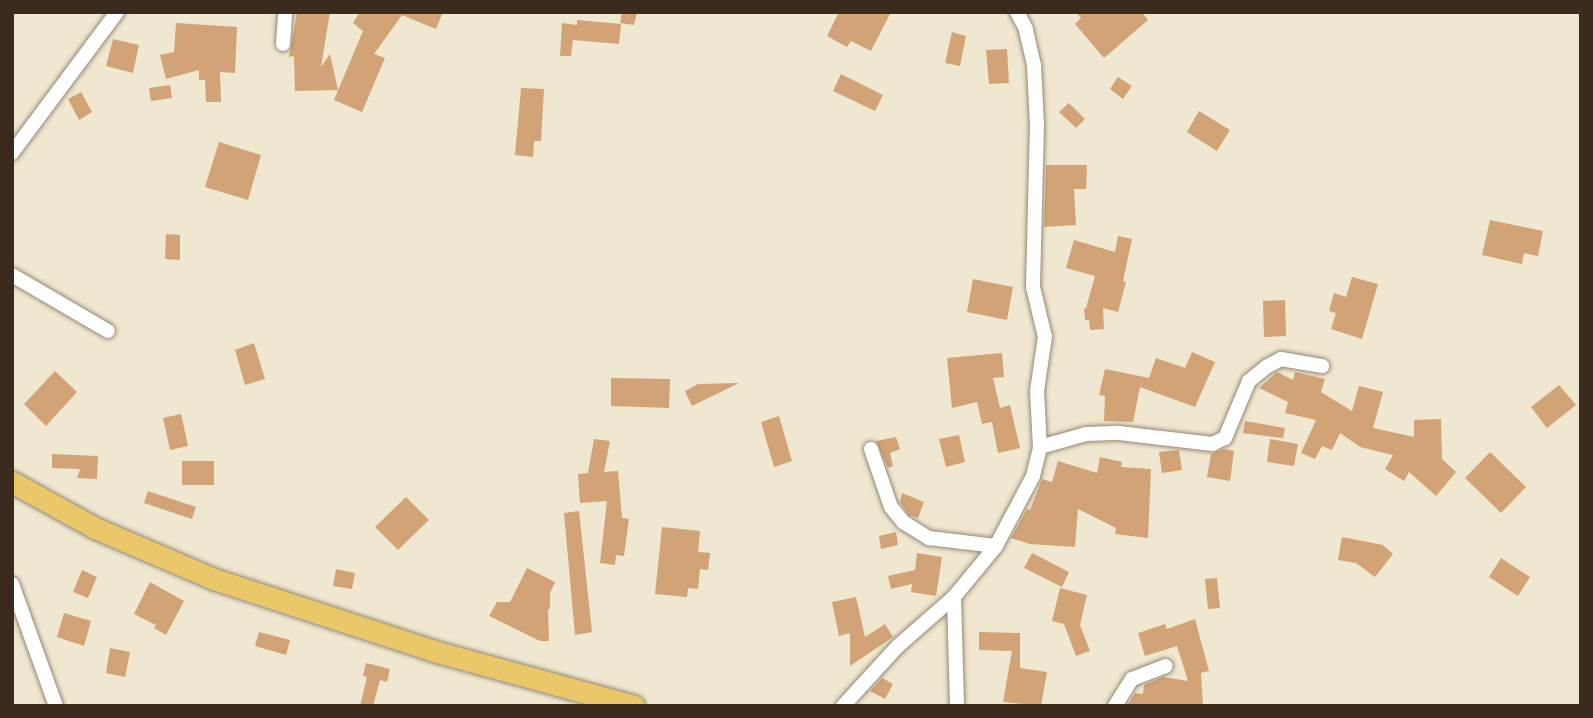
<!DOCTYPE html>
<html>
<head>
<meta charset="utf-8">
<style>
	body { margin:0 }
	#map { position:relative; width:1593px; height:718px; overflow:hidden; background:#efe7cf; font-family:"IM FELL DW Pica",serif }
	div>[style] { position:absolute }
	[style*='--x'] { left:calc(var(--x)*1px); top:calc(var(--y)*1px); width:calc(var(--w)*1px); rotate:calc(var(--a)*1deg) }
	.building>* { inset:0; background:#d1a376 }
	.roads { filter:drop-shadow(0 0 2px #958876) drop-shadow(0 0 2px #958876) }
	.street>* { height:14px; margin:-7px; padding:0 7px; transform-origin:7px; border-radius:7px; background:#fff }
	.primary>* { height:21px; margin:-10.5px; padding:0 10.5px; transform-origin:10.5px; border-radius:10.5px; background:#eac769 }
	span { translate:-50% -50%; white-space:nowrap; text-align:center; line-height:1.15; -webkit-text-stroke:7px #f6f6f2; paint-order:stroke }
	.frame { position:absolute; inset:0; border:14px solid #3b2a1e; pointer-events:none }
</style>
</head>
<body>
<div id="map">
	<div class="building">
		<i style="clip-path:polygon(297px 12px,330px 12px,321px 67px,330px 54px,338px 90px,295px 91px,294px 56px,289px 57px)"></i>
		<i style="clip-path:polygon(360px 12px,443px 12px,436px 29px,402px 15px,374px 54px,385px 58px,362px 112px,334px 100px,363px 31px,353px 23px)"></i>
		<i style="clip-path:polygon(622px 12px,637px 12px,634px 25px,620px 23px)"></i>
		<i style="clip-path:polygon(839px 12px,891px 12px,871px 51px,851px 41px,847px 47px,827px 36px)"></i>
		<i style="clip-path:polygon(1076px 12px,1142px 12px,1148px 20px,1104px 58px,1075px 24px,1081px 18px)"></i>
		<i style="clip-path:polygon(577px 20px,621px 24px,619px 44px,573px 40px,571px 56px,560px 56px,562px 23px,577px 25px)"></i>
		<i style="clip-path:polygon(176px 23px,237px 27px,235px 73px,220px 72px,221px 102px,206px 102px,205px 80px,199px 80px,199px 70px,166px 79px,160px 55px,174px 52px)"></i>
		<i style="clip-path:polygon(952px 32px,966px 36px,960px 66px,945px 63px)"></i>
		<i style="clip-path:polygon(113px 39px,139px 45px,133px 73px,106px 66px)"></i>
		<i style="clip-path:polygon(1007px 49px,1009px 83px,989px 84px,986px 50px)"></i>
		<i style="clip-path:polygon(841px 74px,883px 95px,875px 111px,833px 91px)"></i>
		<i style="clip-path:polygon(1118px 77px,1132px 86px,1123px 99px,1110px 89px)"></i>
		<i style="clip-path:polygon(170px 85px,172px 98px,151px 101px,149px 88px)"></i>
		<i style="clip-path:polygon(521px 88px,544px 89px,541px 141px,534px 141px,533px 157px,515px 155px)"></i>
		<i style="clip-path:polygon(81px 92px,92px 112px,79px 120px,68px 99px)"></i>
		<i style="clip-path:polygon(1069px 103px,1085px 119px,1076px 128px,1059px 112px)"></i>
		<i style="clip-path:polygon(1199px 111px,1230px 130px,1217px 151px,1187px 132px)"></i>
		<i style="clip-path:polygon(219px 142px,261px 155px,248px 200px,205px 187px)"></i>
		<i style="clip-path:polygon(1046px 165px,1087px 165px,1086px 189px,1074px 189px,1076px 225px,1044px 227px)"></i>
		<i style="clip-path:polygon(1490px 220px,1543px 231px,1538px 256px,1524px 253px,1522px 264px,1482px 255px)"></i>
		<i style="clip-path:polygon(166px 234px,180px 235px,180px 260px,165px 259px)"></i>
		<i style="clip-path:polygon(1118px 236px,1132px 239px,1123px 281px,1126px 282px,1118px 312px,1103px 308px,1104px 329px,1090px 330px,1089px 320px,1085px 320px,1084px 308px,1086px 308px,1095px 276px,1066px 268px,1074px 240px,1115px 252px)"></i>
		<i style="clip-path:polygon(1352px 277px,1378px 284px,1362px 339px,1331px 329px,1336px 313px,1329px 311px,1334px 293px,1346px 297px)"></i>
		<i style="clip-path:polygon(973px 279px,1013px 287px,1007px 320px,967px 312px)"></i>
		<i style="clip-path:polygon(1285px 300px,1286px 336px,1264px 337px,1263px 301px)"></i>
		<i style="clip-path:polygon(254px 343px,265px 379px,245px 385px,235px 350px)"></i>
		<i style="clip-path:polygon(1192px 352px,1215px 362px,1195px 407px,1140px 387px,1133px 422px,1104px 421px,1105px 396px,1099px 395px,1105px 369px,1149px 378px,1156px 358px,1185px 368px)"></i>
		<i style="clip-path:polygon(1002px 353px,1004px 377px,993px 378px,1000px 408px,1010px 405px,1020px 448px,998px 453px,992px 422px,982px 424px,977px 402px,952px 408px,947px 358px)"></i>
		<i style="clip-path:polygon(55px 371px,77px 392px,46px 426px,24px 404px)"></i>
		<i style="clip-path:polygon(1277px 372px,1293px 380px,1295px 372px,1325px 379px,1321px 392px,1352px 411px,1359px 386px,1383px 392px,1373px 428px,1414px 437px,1414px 420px,1441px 419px,1442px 459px,1456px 472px,1436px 496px,1409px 472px,1404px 481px,1385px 469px,1393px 455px,1360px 447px,1340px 433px,1332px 450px,1322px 446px,1315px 459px,1301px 453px,1316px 420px,1285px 413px,1288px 402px,1259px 388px)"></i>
		<i style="clip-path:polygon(611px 378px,670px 379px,669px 408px,611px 406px)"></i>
		<i style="clip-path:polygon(739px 383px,692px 406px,685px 391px,698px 384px)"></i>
		<i style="clip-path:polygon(1559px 385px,1576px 405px,1547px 428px,1531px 407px)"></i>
		<i style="clip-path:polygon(181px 414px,188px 446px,170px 450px,163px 418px)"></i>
		<i style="clip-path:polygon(779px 416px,792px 461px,774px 467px,761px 422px)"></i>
		<i style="clip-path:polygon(1245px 421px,1285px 428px,1283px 438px,1243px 433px)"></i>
		<i style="clip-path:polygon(959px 435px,965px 462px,946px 467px,939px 439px)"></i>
		<i style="clip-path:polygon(896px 437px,900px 449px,890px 453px,893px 466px,888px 468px,876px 441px)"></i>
		<i style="clip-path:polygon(594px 439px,610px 441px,604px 472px,618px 471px,622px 518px,629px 519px,624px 556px,616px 555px,615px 565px,600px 563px,607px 501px,580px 503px,578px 474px,588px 473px)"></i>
		<i style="clip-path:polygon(1270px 439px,1298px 444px,1294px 466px,1267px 462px)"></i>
		<i style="clip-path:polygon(1224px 449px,1234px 451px,1230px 481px,1207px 477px,1211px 454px)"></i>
		<i style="clip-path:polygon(1179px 450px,1182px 470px,1162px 473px,1159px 452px)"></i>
		<i style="clip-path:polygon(1490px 452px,1526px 487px,1501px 513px,1465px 478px)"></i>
		<i style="clip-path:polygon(52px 454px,98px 456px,97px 479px,77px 478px,80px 469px,52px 468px)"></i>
		<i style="clip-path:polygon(1100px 457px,1122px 462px,1121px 467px,1151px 469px,1148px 538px,1115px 534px,1116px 528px,1078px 509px,1075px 547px,1030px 544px,1011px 538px,1027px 509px,1030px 510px,1042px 479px,1052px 482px,1058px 461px,1097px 473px)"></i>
		<i style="clip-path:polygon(182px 461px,214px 461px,214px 485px,182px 485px)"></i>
		<i style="clip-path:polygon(148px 491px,196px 507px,192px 519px,144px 503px)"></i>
		<i style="clip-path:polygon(902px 493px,924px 502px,918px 518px,909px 515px,900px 502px)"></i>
		<i style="clip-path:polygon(406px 497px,429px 520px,398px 550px,375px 527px)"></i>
		<i style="clip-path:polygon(579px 511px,592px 632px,575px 635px,564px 513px)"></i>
		<i style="clip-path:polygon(662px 527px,700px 531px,698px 552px,710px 553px,708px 570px,700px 569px,698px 589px,688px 588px,687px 597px,655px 594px)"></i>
		<i style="clip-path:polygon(896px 532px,898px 545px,881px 549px,879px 536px)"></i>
		<i style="clip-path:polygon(1342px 537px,1383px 545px,1393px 554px,1375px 577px,1356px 563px,1338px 560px)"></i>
		<i style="clip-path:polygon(917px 553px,942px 557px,936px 596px,911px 592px,912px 584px,891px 589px,888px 576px,915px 570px)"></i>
		<i style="clip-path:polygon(1032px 553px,1069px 572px,1062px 587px,1024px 568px)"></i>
		<i style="clip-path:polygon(1501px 558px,1530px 577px,1518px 596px,1489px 577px)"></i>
		<i style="clip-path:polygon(527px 568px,555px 582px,550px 593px,550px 609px,548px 609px,549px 641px,540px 641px,489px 616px,497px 602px,510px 602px)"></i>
		<i style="clip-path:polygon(336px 569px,355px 573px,352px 589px,333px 586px)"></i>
		<i style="clip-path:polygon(82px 570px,97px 577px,88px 598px,73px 592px)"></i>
		<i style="clip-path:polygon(1217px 578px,1220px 608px,1208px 609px,1205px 579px)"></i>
		<i style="clip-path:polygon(150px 582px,184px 601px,166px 635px,154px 628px,156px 625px,134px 614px)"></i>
		<i style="clip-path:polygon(1060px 588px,1087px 595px,1080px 625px,1090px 651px,1076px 656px,1064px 624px,1052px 621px)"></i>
		<i style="clip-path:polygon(856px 597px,865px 637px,885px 624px,893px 637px,850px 666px,850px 633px,839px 636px,832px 602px)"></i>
		<i style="clip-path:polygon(64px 613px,91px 621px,84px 646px,57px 637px)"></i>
		<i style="clip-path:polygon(1195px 619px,1209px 671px,1201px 673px,1203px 706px,1127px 706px,1135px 693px,1143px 694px,1144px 685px,1163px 677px,1188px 681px,1177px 646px,1145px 656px,1138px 633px,1165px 624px,1167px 629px)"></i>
		<i style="clip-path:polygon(259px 632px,290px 640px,286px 655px,255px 646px)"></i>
		<i style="clip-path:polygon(979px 632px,1020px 633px,1020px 668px,1047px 672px,1041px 706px,1003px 702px,1012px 651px,979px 650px)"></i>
		<i style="clip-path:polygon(110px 648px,130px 652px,125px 677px,106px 673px)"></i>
		<i style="clip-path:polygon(366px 663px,390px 669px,387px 682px,380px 680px,373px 706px,360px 706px,367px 677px,363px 676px)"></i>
		<i style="clip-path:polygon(882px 678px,893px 684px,885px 699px,870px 691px)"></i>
	</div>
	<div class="roads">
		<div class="street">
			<i style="--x:283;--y:44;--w:32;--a:-86"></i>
			<i style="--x:12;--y:153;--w:176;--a:-53.3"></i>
			<i style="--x:12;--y:275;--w:111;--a:30.3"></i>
			<i style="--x:1040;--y:447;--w:48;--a:-15.8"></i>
			<i style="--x:1086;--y:434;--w:33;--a:-2"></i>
			<i style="--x:1119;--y:433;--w:94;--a:6.7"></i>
			<i style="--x:1212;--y:444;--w:14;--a:-25"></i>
			<i style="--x:1225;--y:438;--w:62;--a:-67.2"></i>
			<i style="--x:1249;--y:381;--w:22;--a:-39"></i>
			<i style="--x:1266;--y:367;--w:17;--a:-28"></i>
			<i style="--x:1281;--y:359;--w:42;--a:9.7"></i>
			<i style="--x:871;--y:449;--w:61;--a:71"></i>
			<i style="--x:891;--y:507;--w:19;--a:51"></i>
			<i style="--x:903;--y:522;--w:31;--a:32"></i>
			<i style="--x:929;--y:538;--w:67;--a:6.8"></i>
			<i style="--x:12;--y:584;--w:130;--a:70.2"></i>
			<i style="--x:954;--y:597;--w:109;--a:88.4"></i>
			<i style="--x:843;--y:706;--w:81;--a:-47.5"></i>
			<i style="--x:898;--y:646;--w:74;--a:-41.2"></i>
			<i style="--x:954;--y:597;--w:66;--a:-50.5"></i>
			<i style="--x:996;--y:546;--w:79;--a:-62.1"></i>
			<i style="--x:1033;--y:476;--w:30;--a:-76"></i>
			<i style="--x:1040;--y:447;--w:56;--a:-93.1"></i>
			<i style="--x:1037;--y:391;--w:55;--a:-81.6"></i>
			<i style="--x:1045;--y:337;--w:51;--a:-103.5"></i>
			<i style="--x:1033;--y:287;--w:162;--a:-88.6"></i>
			<i style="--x:1037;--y:125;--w:60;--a:-92.9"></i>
			<i style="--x:1034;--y:65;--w:37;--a:-103"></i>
			<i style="--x:1026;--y:29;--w:19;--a:-118"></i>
			<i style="--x:1115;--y:706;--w:32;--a:-58"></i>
			<i style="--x:1132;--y:679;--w:36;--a:-21"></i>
		</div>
		<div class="primary">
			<i style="--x:12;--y:482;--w:95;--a:29"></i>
			<i style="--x:95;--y:528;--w:129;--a:23.2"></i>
			<i style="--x:214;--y:579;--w:235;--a:18.1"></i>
			<i style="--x:437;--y:652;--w:204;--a:15.3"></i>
		</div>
	</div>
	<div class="frame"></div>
</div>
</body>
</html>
